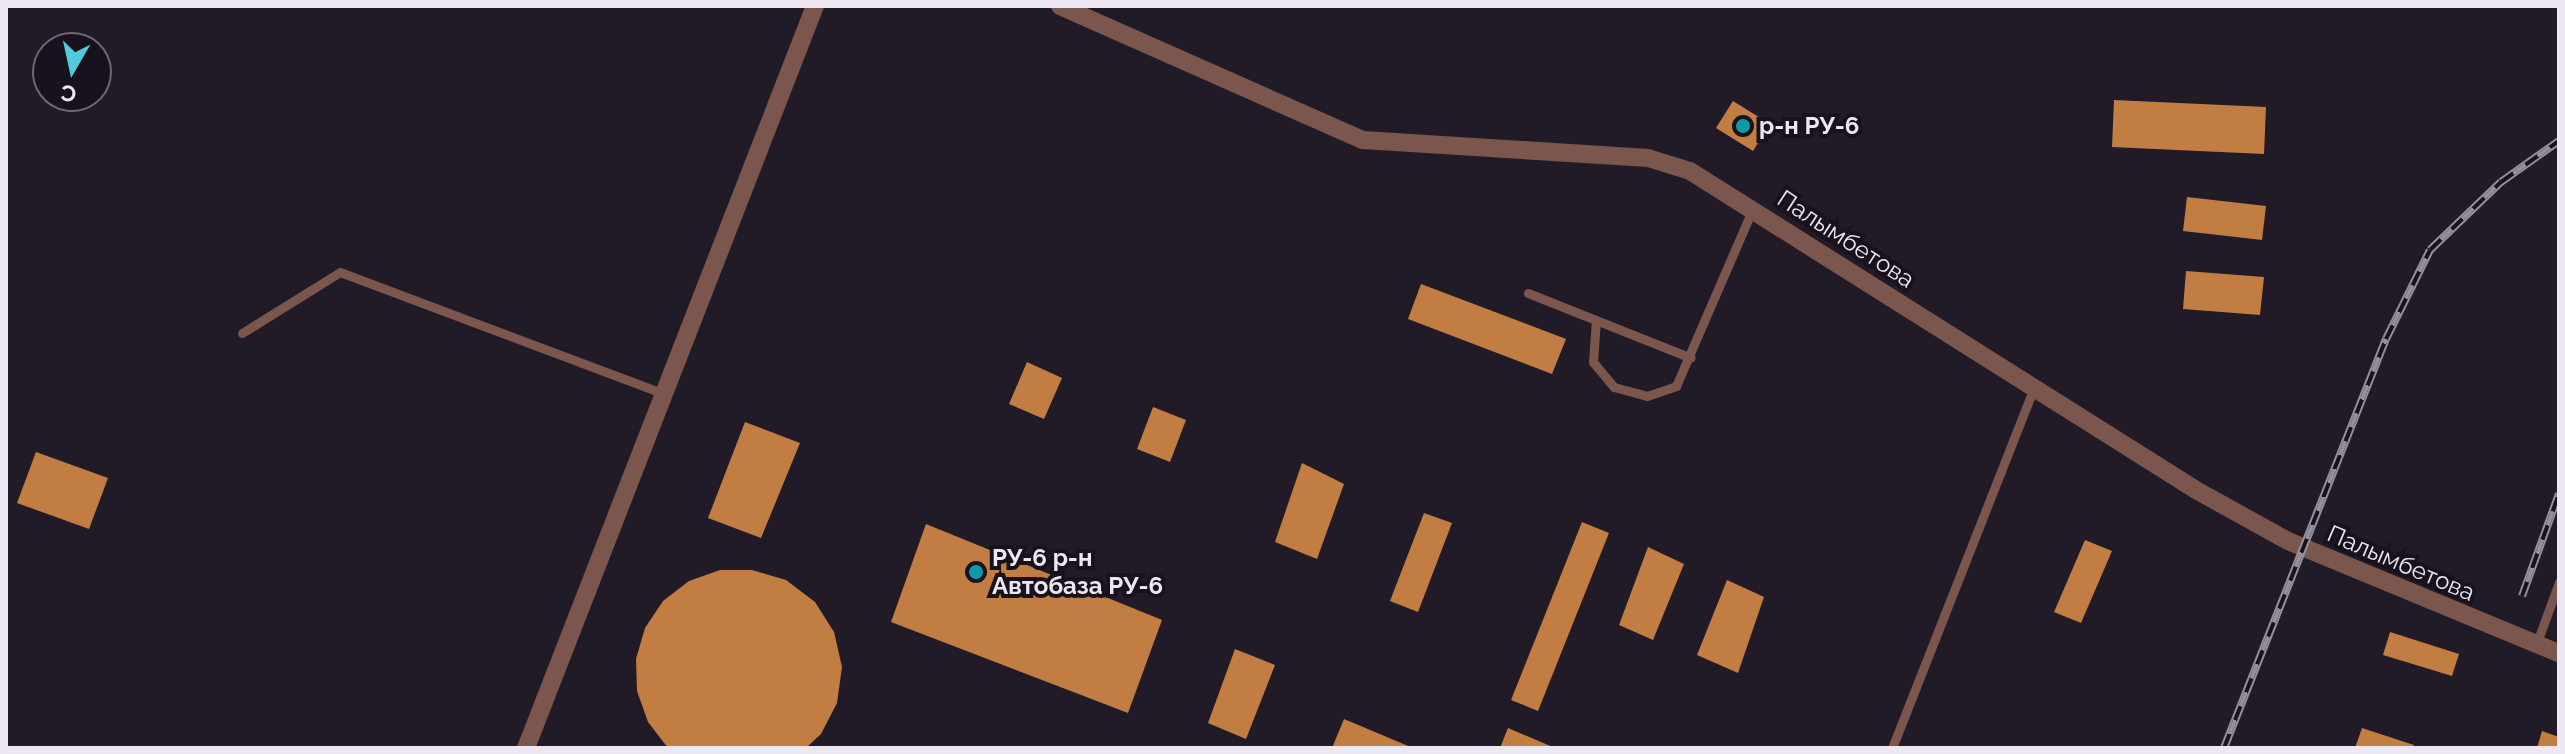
<!DOCTYPE html>
<html>
<head>
<meta charset="utf-8">
<style>
	body { margin:0 }
	#map { position:relative; width:2565px; height:754px; overflow:hidden; background:#211b27; font-family:Raleway,sans-serif }
	div>[style] { position:absolute }
	[style*='--x'] { left:calc(var(--x)*1px); top:calc(var(--y)*1px); width:calc(var(--w)*1px); rotate:calc(var(--a)*1deg) }
	.building>* { inset:0; background:#c27e42 }
	.service>* { height:9px; margin:-4.5px; padding:0 4.5px; transform-origin:4.5px; border-radius:4.5px; background:#7b564d }
	.minor>* { height:18px; margin:-9px; padding:0 9px; transform-origin:9px; border-radius:9px; background:#7b564d }
	.rail>* { height:8px; margin-top:-4px; transform-origin:0; background:repeating-linear-gradient(90deg,#18121d 0 15px,#958f9a 0 30px); box-sizing:border-box; border-block:2px solid #958f9a }
	.dots>* { width:22px; height:22px; translate:-50% -50%; box-sizing:border-box; border:4px solid #18121d; border-radius:50% }
	span { translate:-50% -50%; white-space:nowrap; text-align:center; line-height:1.15; -webkit-text-stroke:8px #18121d; paint-order:stroke }
	.poi-label { font-size:24px; color:#ece7f0; font-weight:700 }
	.left { translate:0 -50%; text-align:left }
	.street-label { font-size:24px; color:#ece7f0 }
	.frame { position:absolute; inset:0; border:8px solid #ece7f0; pointer-events:none }
	.north { position:absolute; left:32px; top:32px; width:80px; height:80px; box-sizing:border-box; background:#18121d; border:2px solid #6d6771; border-radius:50%; rotate:189deg; font-size:22px; font-weight:700; line-height:32px; text-align:center; color:#ece7f0 }
	.north::after { content:''; display:block; margin:auto; width:28px; height:36px; background:#53cadc; clip-path:polygon(50% 0,100% 100%,50% 72%,0 100%) }
</style>
</head>
<body>
<div id="map">
	<div class="building">
		<i style="clip-path:polygon(2114px 100px,2266px 107px,2264px 154px,2112px 147px)"></i>
		<i style="clip-path:polygon(1733px 101px,1770px 124px,1753px 151px,1716px 128px)"></i>
		<i style="clip-path:polygon(2187px 197px,2266px 206px,2262px 240px,2183px 231px)"></i>
		<i style="clip-path:polygon(2186px 271px,2264px 277px,2260px 315px,2183px 309px)"></i>
		<i style="clip-path:polygon(1421px 284px,1566px 339px,1552px 374px,1408px 319px)"></i>
		<i style="clip-path:polygon(1027px 362px,1062px 378px,1044px 419px,1009px 404px)"></i>
		<i style="clip-path:polygon(1153px 407px,1186px 420px,1170px 462px,1137px 449px)"></i>
		<i style="clip-path:polygon(745px 422px,800px 443px,761px 538px,708px 518px)"></i>
		<i style="clip-path:polygon(36px 452px,108px 478px,89px 529px,17px 503px)"></i>
		<i style="clip-path:polygon(1302px 463px,1344px 484px,1317px 559px,1275px 542px)"></i>
		<i style="clip-path:polygon(1424px 513px,1452px 523px,1418px 612px,1390px 601px)"></i>
		<i style="clip-path:polygon(1582px 522px,1609px 533px,1538px 711px,1511px 700px)"></i>
		<i style="clip-path:polygon(926px 524px,1162px 620px,1128px 713px,891px 622px)"></i>
		<i style="clip-path:polygon(2085px 540px,2112px 551px,2081px 623px,2054px 612px)"></i>
		<i style="clip-path:polygon(1648px 547px,1684px 564px,1653px 640px,1619px 625px)"></i>
		<i style="clip-path:polygon(720px 570px,752px 570px,786px 580px,815px 602px,834px 632px,842px 667px,837px 703px,821px 734px,806px 748px,668px 748px,648px 722px,637px 691px,636px 659px,645px 628px,663px 601px,689px 581px)"></i>
		<i style="clip-path:polygon(1727px 580px,1764px 597px,1738px 673px,1697px 655px)"></i>
		<i style="clip-path:polygon(2390px 632px,2459px 654px,2452px 676px,2383px 655px)"></i>
		<i style="clip-path:polygon(1235px 649px,1275px 665px,1246px 739px,1208px 723px)"></i>
		<i style="clip-path:polygon(1344px 719px,1413px 748px,1332px 748px)"></i>
		<i style="clip-path:polygon(1508px 728px,1555px 748px,1500px 748px)"></i>
		<i style="clip-path:polygon(2362px 728px,2414px 745px,2413px 748px,2355px 748px)"></i>
		<i style="clip-path:polygon(2542px 731px,2559px 737px,2559px 748px,2537px 748px)"></i>
	</div>
	<div class="service">
		<i style="--x:1528;--y:293;--w:175;--a:21.7"></i>
		<i style="--x:1596;--y:320;--w:42;--a:94.1"></i>
		<i style="--x:1593;--y:362;--w:33;--a:50"></i>
		<i style="--x:1614;--y:387;--w:34;--a:15"></i>
		<i style="--x:1647;--y:396;--w:31;--a:-19"></i>
		<i style="--x:1676;--y:386;--w:192;--a:-66.6"></i>
		<i style="--x:242;--y:333;--w:115;--a:-31.9"></i>
		<i style="--x:340;--y:272;--w:344;--a:20.6"></i>
		<i style="--x:2536;--y:645;--w:67;--a:-69.9"></i>
		<i style="--x:1892;--y:748;--w:388;--a:-68.5"></i>
	</div>
	<div class="minor">
		<i style="--x:1060;--y:6;--w:331;--a:23.9"></i>
		<i style="--x:1363;--y:140;--w:286;--a:3.6"></i>
		<i style="--x:1648;--y:158;--w:44;--a:17.2"></i>
		<i style="--x:1690;--y:171;--w:598;--a:32.23"></i>
		<i style="--x:2196;--y:490;--w:105;--a:29"></i>
		<i style="--x:2288;--y:541;--w:293;--a:22.5"></i>
		<i style="--x:526;--y:748;--w:796;--a:-68.72"></i>
	</div>
	<div class="rail">
		<i style="--x:2522;--y:596;--w:109;--a:-70.1"></i>
		<i style="--x:2224;--y:748;--w:440;--a:-68.4"></i>
		<i style="--x:2386;--y:339;--w:99;--a:-63.7"></i>
		<i style="--x:2430;--y:250;--w:98;--a:-43.8"></i>
		<i style="--x:2501;--y:182;--w:71;--a:-35.3"></i>
	</div>
	<div class="dots">
		<i style="left:1743px;top:126px;background:#0f9aa8"></i>
		<i style="left:976px;top:572px;background:#0f9aa8"></i>
	</div>
	<div class="poi-label">
		<span class="left" style="left:1759px;top:126px">р-н РУ-6</span>
		<span class="left" style="left:992px;top:572px">РУ-6 р-н<br>Автобаза РУ-6</span>
	</div>
	<div class="street-label">
		<span style="left:1846px;top:239px;rotate:33deg">Палымбетова</span>
		<span style="left:2401px;top:563px;rotate:23deg">Палымбетова</span>
	</div>
	<div class="frame"></div>
	<div class="north">С</div>
</div>
</body>
</html>
